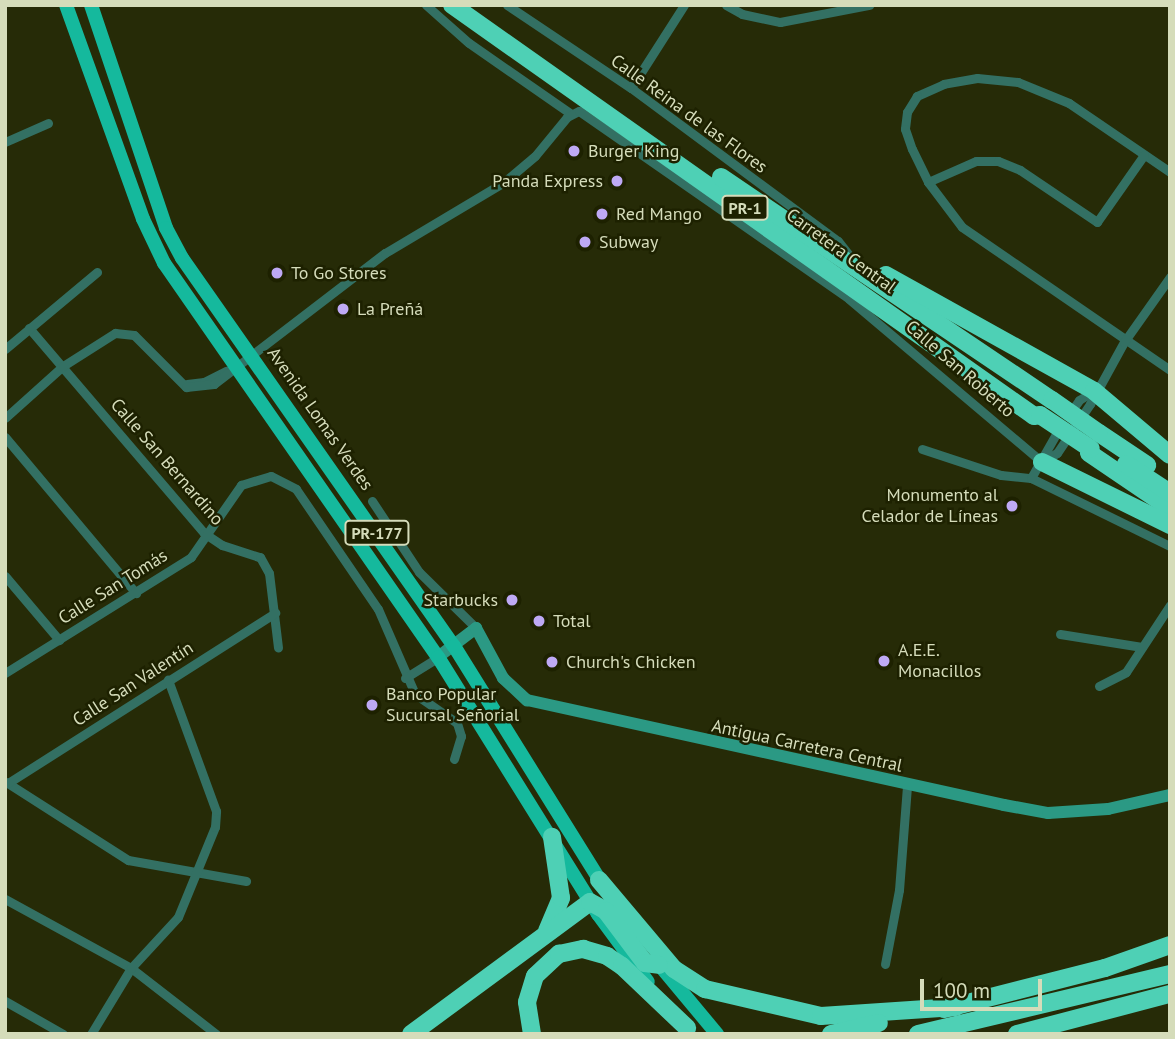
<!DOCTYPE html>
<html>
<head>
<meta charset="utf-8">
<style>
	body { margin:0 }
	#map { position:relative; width:1175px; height:1039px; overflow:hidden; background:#262b07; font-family:"PT Sans",sans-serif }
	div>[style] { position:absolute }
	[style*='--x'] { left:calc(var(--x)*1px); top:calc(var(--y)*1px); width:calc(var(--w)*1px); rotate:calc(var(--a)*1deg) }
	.street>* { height:9px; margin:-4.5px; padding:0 4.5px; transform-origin:4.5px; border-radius:4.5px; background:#337063 }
	.secondary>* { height:12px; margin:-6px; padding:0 6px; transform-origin:6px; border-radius:6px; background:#2b9984 }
	.primary>* { height:14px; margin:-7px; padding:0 7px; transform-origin:7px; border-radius:7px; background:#15b99d }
	.highway>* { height:18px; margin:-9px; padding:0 9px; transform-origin:9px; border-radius:9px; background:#4ed0b5 }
	.highway-bridge>* { height:18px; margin:-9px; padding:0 9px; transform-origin:9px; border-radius:9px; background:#4ed0b5 }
	.dots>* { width:19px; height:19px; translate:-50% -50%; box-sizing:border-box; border:4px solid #1d2100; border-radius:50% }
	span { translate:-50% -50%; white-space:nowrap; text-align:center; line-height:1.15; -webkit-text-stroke:5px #1d2100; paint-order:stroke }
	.shield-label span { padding:2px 5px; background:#1d2100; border:2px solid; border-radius:5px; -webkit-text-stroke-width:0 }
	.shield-label { font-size:16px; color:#d5dcba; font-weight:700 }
	.street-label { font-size:18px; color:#d5dcba }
	.poi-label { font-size:18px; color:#d5dcba }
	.left { translate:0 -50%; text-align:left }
	.right { translate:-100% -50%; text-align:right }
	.frame { position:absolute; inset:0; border:7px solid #d5dcba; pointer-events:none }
	.scale { position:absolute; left:920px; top:979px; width:122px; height:32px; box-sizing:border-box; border:4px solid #d5dcba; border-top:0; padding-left:9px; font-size:21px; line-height:24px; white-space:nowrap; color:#d5dcba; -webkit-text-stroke:5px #1d2100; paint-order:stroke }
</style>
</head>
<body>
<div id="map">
	<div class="street">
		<i style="--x:426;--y:5;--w:57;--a:41.5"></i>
		<i style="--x:469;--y:43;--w:124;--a:34.8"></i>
		<i style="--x:507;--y:5;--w:149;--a:33.8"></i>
		<i style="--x:631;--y:88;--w:257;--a:36.5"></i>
		<i style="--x:838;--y:241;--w:16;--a:52"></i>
		<i style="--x:726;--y:5;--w:18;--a:29"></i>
		<i style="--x:742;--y:14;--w:39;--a:12"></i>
		<i style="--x:780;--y:22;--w:91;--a:-10.8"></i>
		<i style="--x:631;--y:88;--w:98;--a:-57.4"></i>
		<i style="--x:5;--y:142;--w:47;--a:-23.8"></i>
		<i style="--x:1170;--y:172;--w:122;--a:-145.7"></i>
		<i style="--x:1069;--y:103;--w:55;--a:-157.6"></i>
		<i style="--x:1018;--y:82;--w:41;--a:-174.4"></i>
		<i style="--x:977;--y:78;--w:34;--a:170"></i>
		<i style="--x:944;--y:84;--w:30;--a:156"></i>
		<i style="--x:917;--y:96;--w:19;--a:122"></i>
		<i style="--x:907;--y:112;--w:17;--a:97"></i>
		<i style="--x:905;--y:129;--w:21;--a:71"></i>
		<i style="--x:912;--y:149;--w:37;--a:64"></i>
		<i style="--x:928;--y:182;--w:56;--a:52.9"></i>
		<i style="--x:962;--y:227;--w:252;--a:34.5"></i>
		<i style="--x:928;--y:182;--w:52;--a:-23.6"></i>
		<i style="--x:976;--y:161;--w:22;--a:0"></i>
		<i style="--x:998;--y:161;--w:24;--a:22"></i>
		<i style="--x:1020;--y:170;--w:93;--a:34"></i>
		<i style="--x:1097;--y:222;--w:82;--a:-55"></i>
		<i style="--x:29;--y:328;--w:270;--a:49.5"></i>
		<i style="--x:204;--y:533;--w:22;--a:34"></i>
		<i style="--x:222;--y:545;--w:40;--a:18"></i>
		<i style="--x:260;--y:557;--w:18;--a:61"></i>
		<i style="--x:269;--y:573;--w:75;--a:83.1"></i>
		<i style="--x:5;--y:349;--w:120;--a:-39.9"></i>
		<i style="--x:187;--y:384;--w:17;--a:-7"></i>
		<i style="--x:204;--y:382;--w:25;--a:-27"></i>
		<i style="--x:1068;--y:416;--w:19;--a:-55"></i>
		<i style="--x:1079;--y:400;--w:17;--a:-31"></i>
		<i style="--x:5;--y:418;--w:78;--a:-41.9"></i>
		<i style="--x:63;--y:366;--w:62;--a:-32.4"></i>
		<i style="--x:115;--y:333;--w:19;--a:6"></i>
		<i style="--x:134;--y:335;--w:74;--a:45"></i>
		<i style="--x:186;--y:387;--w:28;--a:-6"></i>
		<i style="--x:214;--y:384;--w:215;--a:-37.5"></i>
		<i style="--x:385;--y:253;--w:139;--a:-30.8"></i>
		<i style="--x:504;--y:182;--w:40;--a:-40"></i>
		<i style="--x:535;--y:156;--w:50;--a:-50.6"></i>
		<i style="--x:567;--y:117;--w:13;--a:-27"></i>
		<i style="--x:579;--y:111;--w:329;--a:34.8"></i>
		<i style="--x:849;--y:299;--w:253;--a:40.2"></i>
		<i style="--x:5;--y:437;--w:204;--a:50"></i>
		<i style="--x:922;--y:449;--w:83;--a:18.2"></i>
		<i style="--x:1001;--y:475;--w:30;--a:6"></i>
		<i style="--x:1043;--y:461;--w:16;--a:-30"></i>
		<i style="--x:1057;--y:453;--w:59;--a:-56"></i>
		<i style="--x:1090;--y:404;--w:71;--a:-61.3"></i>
		<i style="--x:1124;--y:342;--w:80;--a:-54.7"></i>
		<i style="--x:1031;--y:478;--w:155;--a:26.1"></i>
		<i style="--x:1031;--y:478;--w:59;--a:-60.4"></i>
		<i style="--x:372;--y:501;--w:85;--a:56.5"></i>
		<i style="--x:419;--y:572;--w:80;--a:44.5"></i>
		<i style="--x:5;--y:576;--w:84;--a:49.8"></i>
		<i style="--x:1060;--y:634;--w:83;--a:9"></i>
		<i style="--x:5;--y:673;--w:219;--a:-31.9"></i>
		<i style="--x:191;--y:557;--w:88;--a:-55.2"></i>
		<i style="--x:241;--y:485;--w:31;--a:-17"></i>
		<i style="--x:271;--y:476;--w:28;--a:27"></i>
		<i style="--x:296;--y:489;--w:145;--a:55.7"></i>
		<i style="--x:378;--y:609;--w:93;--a:66.5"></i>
		<i style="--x:415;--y:694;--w:51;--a:34.6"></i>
		<i style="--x:457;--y:723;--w:14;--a:73"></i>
		<i style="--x:461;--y:736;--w:24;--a:107"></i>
		<i style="--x:405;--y:678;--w:39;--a:-32"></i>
		<i style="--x:1099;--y:686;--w:30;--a:-27"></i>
		<i style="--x:1126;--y:672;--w:80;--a:-56.7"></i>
		<i style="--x:6;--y:782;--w:145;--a:32.6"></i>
		<i style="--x:128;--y:860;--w:120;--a:10.1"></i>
		<i style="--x:8;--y:783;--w:317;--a:-32.5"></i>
		<i style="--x:5;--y:899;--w:144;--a:28.7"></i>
		<i style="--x:131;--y:968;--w:108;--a:37.8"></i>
		<i style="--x:885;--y:964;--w:75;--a:-79.3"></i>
		<i style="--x:899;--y:890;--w:104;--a:-85.6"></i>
		<i style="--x:5;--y:1001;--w:67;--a:29.6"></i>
		<i style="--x:91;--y:1034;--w:77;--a:-58.8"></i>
		<i style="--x:131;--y:968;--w:69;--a:-47.3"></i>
		<i style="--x:178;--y:917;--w:97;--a:-67.7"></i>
		<i style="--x:215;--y:827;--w:16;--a:-86"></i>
		<i style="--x:216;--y:811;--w:140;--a:-110.1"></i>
	</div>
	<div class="secondary">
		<i style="--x:438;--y:657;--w:48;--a:-37.3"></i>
		<i style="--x:476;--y:628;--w:57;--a:61.6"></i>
		<i style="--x:503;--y:678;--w:33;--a:43"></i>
		<i style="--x:527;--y:700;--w:488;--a:12.4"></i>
		<i style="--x:1004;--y:805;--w:45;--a:10.3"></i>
		<i style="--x:1048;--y:813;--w:60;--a:-3.8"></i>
		<i style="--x:1108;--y:809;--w:64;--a:-12.7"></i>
	</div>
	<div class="primary">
		<i style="--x:66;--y:5;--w:227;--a:70.2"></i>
		<i style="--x:143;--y:219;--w:49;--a:64.5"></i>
		<i style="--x:164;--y:263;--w:480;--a:55.2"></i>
		<i style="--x:438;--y:657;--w:303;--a:58.1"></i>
		<i style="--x:598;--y:914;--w:84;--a:53.7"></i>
		<i style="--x:91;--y:5;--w:235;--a:71.4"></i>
		<i style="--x:166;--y:228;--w:34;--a:62"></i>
		<i style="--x:182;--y:258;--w:474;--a:55"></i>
		<i style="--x:454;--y:646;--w:286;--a:58.1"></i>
		<i style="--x:657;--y:962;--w:94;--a:50.2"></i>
	</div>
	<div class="highway">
		<i style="--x:452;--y:5;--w:712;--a:35.23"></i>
		<i style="--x:721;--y:177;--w:399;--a:34"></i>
		<i style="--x:886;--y:275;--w:238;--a:29.1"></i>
		<i style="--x:1094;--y:391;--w:99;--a:40.1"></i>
		<i style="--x:1099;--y:433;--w:58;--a:33.7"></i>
		<i style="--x:1089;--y:453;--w:98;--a:34.2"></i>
		<i style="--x:1042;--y:462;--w:143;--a:26.2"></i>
		<i style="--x:1126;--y:464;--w:53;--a:33.4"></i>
		<i style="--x:599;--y:880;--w:116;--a:49.9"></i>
		<i style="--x:674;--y:969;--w:37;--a:33"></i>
		<i style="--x:705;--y:989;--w:119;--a:13.1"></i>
		<i style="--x:821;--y:1016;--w:135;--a:-3.8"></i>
		<i style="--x:547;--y:931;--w:36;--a:-67"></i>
		<i style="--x:561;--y:898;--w:62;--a:-98.4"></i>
		<i style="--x:944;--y:1009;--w:166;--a:-14.3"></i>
		<i style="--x:1105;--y:968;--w:69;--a:-19.5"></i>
		<i style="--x:411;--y:1034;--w:222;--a:-36.4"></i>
		<i style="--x:590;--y:902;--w:18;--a:29"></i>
		<i style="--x:606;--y:911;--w:65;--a:53.1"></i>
		<i style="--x:645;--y:963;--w:14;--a:8"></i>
		<i style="--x:532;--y:1034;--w:32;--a:-99"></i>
		<i style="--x:527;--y:1002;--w:27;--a:-73"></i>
		<i style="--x:535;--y:976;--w:33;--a:-43"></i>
		<i style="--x:559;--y:954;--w:25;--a:-12"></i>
		<i style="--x:583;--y:949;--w:25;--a:16"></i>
		<i style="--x:607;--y:956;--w:18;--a:34"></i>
		<i style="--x:622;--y:966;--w:90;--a:43.6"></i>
		<i style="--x:831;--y:1034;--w:49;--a:-12.9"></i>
		<i style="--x:918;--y:1034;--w:259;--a:-13.4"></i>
		<i style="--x:1017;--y:1034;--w:158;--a:-14.7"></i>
	</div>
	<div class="highway-bridge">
		<i style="--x:1052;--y:400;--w:57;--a:35.1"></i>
		<i style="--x:1034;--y:416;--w:6;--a:-9"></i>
		<i style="--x:1040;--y:415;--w:61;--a:33.7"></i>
	</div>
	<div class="dots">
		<i style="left:574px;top:151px;background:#bea9f5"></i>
		<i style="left:617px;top:181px;background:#bea9f5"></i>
		<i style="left:602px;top:214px;background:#bea9f5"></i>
		<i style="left:585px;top:242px;background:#bea9f5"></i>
		<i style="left:277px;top:273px;background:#bea9f5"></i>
		<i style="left:343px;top:309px;background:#bea9f5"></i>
		<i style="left:1012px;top:506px;background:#bea9f5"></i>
		<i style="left:512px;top:600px;background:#bea9f5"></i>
		<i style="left:539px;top:621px;background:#bea9f5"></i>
		<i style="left:884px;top:661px;background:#bea9f5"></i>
		<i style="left:552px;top:662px;background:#bea9f5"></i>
		<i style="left:372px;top:705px;background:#bea9f5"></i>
	</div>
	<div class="shield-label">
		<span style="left:745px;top:208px">PR-1</span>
		<span style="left:377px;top:533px">PR-177</span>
	</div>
	<div class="street-label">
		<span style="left:689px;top:114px;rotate:36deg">Calle Reina de las Flores</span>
		<span style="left:841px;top:251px;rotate:36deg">Carretera Central</span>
		<span style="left:960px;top:369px;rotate:41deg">Calle San Roberto</span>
		<span style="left:320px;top:419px;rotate:55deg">Avenida Lomas Verdes</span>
		<span style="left:167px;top:462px;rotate:49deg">Calle San Bernardino</span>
		<span style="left:113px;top:587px;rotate:-32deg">Calle San Tomás</span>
		<span style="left:133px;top:684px;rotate:-33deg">Calle San Valentín</span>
		<span style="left:807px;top:746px;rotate:12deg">Antigua Carretera Central</span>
	</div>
	<div class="poi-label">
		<span class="left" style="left:588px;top:151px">Burger King</span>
		<span class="right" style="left:603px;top:181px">Panda Express</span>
		<span class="left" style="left:616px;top:214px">Red Mango</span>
		<span class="left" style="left:599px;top:242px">Subway</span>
		<span class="left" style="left:291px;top:273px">To Go Stores</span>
		<span class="left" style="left:357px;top:309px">La Preñá</span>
		<span class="right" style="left:998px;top:506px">Monumento al<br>Celador de Líneas</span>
		<span class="right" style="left:498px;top:600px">Starbucks</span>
		<span class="left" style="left:553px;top:621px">Total</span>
		<span class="left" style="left:898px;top:661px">A.E.E.<br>Monacillos</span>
		<span class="left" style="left:566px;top:662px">Church's Chicken</span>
		<span class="left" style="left:386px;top:705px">Banco Popular<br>Sucursal Señorial</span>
	</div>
	<div class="frame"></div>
	<div class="scale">100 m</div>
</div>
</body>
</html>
